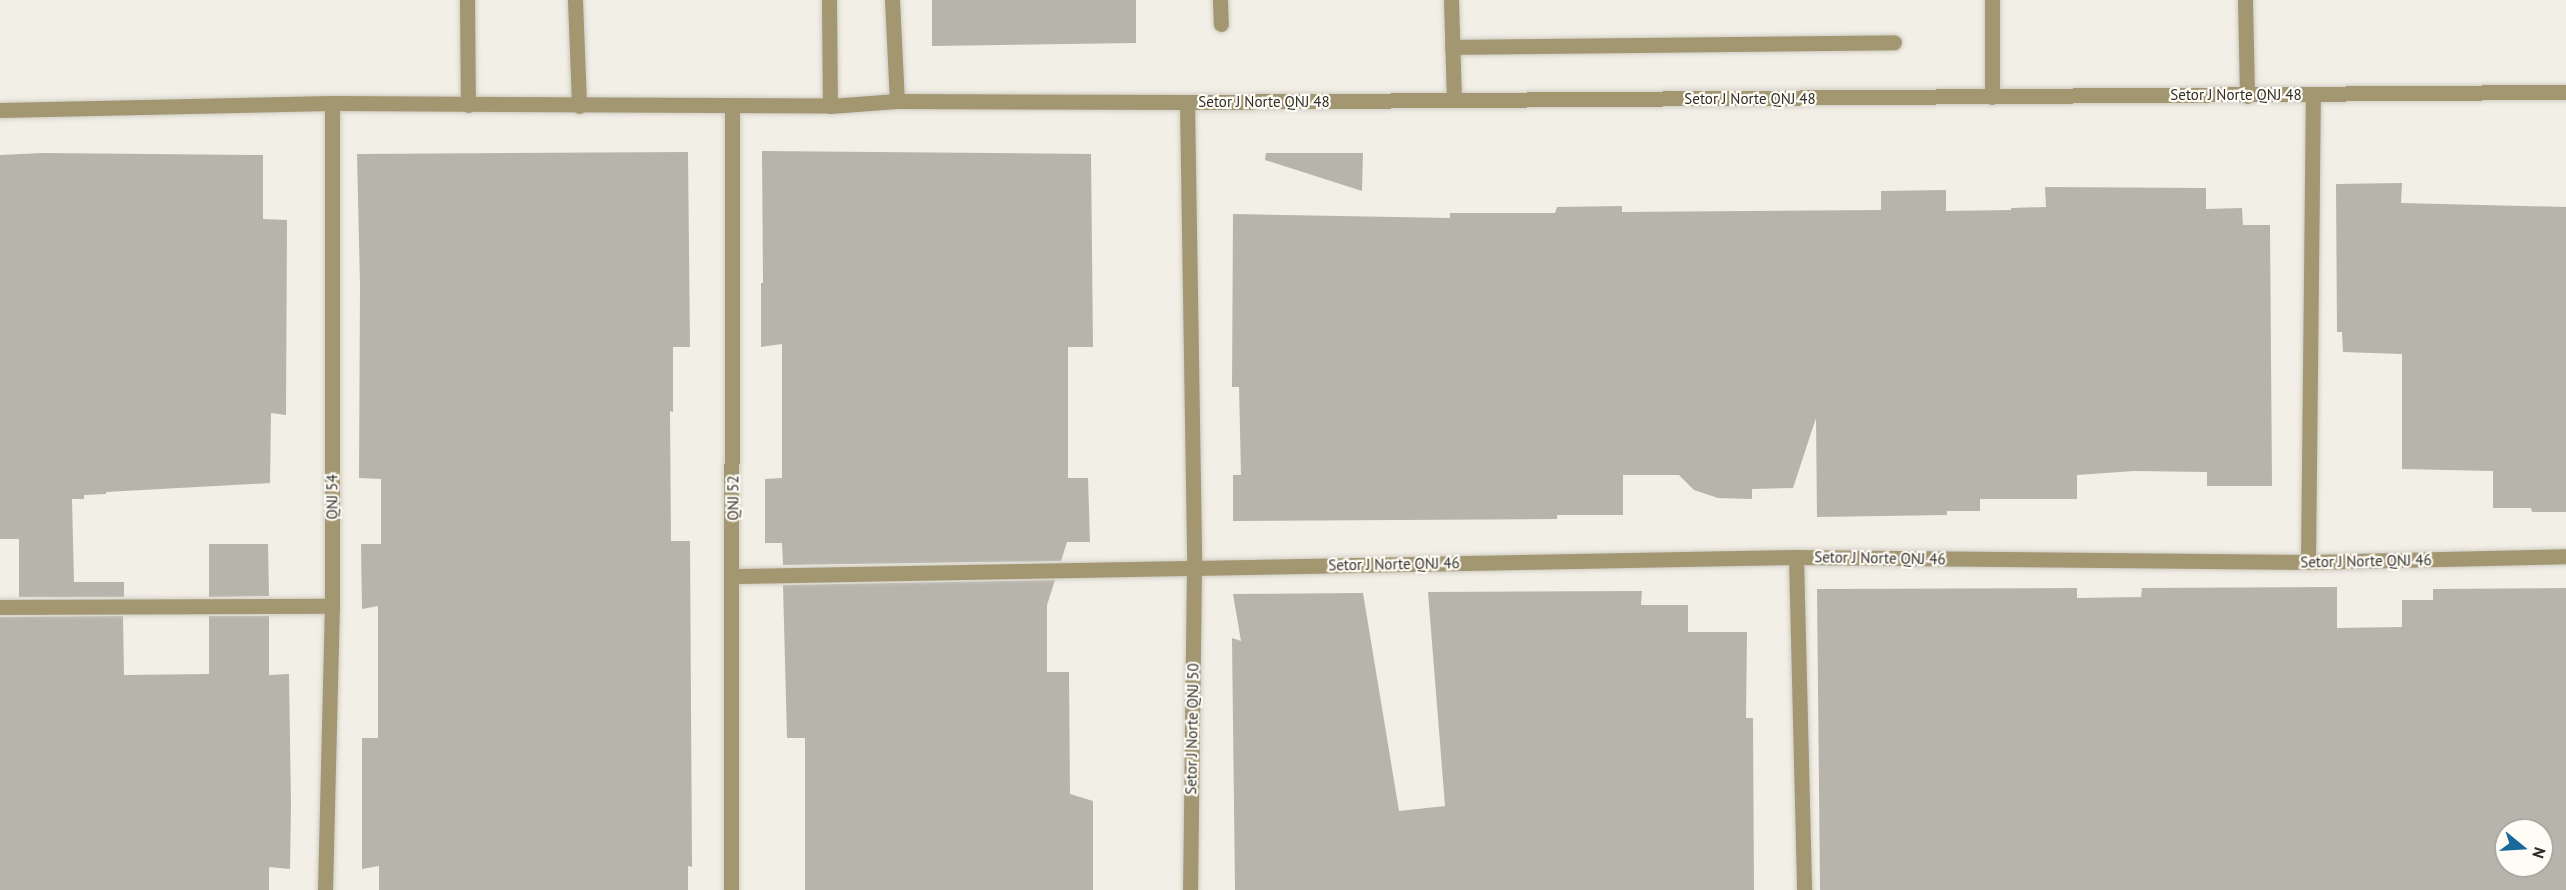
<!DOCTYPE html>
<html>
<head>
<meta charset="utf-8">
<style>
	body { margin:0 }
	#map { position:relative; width:2566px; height:890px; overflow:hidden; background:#f2efe6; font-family:"PT Sans",sans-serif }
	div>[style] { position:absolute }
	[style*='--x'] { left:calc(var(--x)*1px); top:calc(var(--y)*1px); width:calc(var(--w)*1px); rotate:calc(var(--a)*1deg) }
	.building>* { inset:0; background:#b7b4ab }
	.roads { filter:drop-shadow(0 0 2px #cfccc4) drop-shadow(0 0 2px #cfccc4) }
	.service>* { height:15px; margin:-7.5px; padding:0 7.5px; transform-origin:7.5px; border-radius:7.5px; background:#a39772 }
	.pedestrian>* { height:15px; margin:-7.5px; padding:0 7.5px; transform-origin:7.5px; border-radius:7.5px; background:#a39772 }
	.minor>* { height:15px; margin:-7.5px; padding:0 7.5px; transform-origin:7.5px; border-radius:7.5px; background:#a39772 }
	span { translate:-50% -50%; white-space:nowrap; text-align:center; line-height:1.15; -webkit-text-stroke:4.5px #fffcf5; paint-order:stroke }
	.street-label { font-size:15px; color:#2d2c28 }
	.north { position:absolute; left:2494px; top:818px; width:60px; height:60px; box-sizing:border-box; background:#fffcf5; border:2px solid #aba9a3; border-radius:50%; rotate:108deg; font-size:16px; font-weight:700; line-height:24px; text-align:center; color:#2d2c28 }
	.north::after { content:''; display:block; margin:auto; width:21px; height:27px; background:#19699b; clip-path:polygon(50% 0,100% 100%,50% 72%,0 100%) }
</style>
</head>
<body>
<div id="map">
	<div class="building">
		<i style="clip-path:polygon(932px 0,1136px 0,1136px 43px,932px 46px)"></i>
		<i style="clip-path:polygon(762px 151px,1091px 154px,1093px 347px,1068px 347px,1068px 478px,1088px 478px,1090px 542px,1067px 542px,1061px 561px,783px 565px,782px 543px,765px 543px,765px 479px,782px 478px,782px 344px,761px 347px,761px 283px,763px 283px)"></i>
		<i style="clip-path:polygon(688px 152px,690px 347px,673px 347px,673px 412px,670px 411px,671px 541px,690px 541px,692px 867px,688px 866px,688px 890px,379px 890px,379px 866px,362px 869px,362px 738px,378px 738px,378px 606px,362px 609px,361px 544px,381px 544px,381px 479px,359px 478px,360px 285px,357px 154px)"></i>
		<i style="clip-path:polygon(43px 153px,263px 155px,263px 219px,287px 220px,286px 415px,271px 413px,270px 483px,106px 492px,106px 494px,84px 495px,84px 499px,72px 499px,74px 582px,124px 582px,124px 597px,19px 597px,19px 539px,0 539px,0 155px)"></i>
		<i style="clip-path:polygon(1266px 153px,1363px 153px,1362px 191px,1265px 160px)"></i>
		<i style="clip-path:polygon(2402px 183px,2401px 203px,2566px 207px,2566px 512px,2532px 512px,2531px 508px,2493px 508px,2493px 471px,2402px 469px,2402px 354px,2343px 352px,2342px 332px,2337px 332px,2336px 184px)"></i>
		<i style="clip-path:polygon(2045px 187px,2206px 188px,2206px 209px,2242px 208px,2243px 225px,2270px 225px,2272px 486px,2207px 486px,2207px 472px,2134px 471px,2077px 475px,2077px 499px,1980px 499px,1980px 511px,1947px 511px,1947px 515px,1817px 517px,1816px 418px,1793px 488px,1752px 489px,1752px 499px,1718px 498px,1694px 490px,1679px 475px,1623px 475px,1623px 515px,1557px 515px,1557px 519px,1233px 521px,1233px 475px,1241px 475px,1239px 387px,1232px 387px,1233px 214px,1450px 218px,1450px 213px,1555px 213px,1557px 207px,1622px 206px,1622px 212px,1881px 210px,1881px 191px,1946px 190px,1946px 211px,2011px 210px,2011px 208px,2046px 207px)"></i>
		<i style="clip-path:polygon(209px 544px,268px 544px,269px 596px,209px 597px)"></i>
		<i style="clip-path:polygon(1055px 580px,1047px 605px,1047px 672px,1069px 672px,1070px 794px,1093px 801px,1093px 890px,805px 890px,805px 738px,787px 738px,783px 585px)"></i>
		<i style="clip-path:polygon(evenodd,2337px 587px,2337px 628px,2402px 627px,2402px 600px,2433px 600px,2433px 589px,2566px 588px,2566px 890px,1820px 890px,1817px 589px,2077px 588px,2077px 598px,2141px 597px,2142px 588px,2337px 587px,2506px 830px,2542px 830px,2542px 866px,2506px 866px,2506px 830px)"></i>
		<i style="clip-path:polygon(1642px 591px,1641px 605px,1688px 605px,1688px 632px,1747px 632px,1746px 718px,1753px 718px,1754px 890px,1235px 890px,1232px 638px,1241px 641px,1233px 594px,1363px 593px,1399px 811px,1445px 806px,1428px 592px)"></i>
		<i style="clip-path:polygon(123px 616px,124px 675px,209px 674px,209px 616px,269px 616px,269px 675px,289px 674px,291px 804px,290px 869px,269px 867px,269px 890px,0 890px,0 617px)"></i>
	</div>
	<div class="roads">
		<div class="service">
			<i style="--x:467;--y:0;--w:105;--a:89.5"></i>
			<i style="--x:829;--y:0;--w:106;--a:89.5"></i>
			<i style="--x:892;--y:0;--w:101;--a:87.2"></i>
			<i style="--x:1220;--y:0;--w:24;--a:88"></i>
			<i style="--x:1451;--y:0;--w:100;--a:88.3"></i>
			<i style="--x:2245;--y:0;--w:96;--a:88.8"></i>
			<i style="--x:1452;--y:47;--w:442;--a:-0.6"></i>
			<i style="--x:1992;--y:97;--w:97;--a:-90"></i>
		</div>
		<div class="pedestrian">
			<i style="--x:1796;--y:557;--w:333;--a:88.6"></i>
			<i style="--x:2308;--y:562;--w:467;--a:-89.4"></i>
			<i style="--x:733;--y:576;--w:461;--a:-1"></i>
			<i style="--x:0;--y:607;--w:332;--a:-0.2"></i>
		</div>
		<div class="minor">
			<i style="--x:575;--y:0;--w:106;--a:87.8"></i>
			<i style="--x:1187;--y:102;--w:466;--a:89.1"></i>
			<i style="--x:1194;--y:568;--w:322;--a:90.7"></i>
			<i style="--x:0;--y:110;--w:332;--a:-1.2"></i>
			<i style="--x:332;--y:103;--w:498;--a:0.3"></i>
			<i style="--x:830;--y:106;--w:67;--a:-4.3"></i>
			<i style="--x:897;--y:101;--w:290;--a:0.2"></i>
			<i style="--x:1187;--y:102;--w:1379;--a:-0.42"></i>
			<i style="--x:1194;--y:568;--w:602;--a:-1.05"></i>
			<i style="--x:1796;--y:557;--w:512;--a:0.56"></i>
			<i style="--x:2308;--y:562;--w:258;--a:-1.3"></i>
			<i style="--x:325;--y:890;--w:284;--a:-88.6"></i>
			<i style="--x:332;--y:606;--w:503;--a:-90"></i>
			<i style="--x:731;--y:890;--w:784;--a:-89.93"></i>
		</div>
	</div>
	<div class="street-label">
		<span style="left:2236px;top:95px">Setor J Norte QNJ 48</span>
		<span style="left:1750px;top:99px">Setor J Norte QNJ 48</span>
		<span style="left:1264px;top:102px">Setor J Norte QNJ 48</span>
		<span style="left:332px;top:497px;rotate:-90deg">QNJ 54</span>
		<span style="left:733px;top:498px;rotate:-90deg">QNJ 52</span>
		<span style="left:1880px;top:558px;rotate:1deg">Setor J Norte QNJ 46</span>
		<span style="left:2366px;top:561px;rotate:-1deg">Setor J Norte QNJ 46</span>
		<span style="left:1394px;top:564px;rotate:-1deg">Setor J Norte QNJ 46</span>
		<span style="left:1192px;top:729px;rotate:-89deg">Setor J Norte QNJ 50</span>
	</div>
	<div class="north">N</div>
</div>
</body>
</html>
